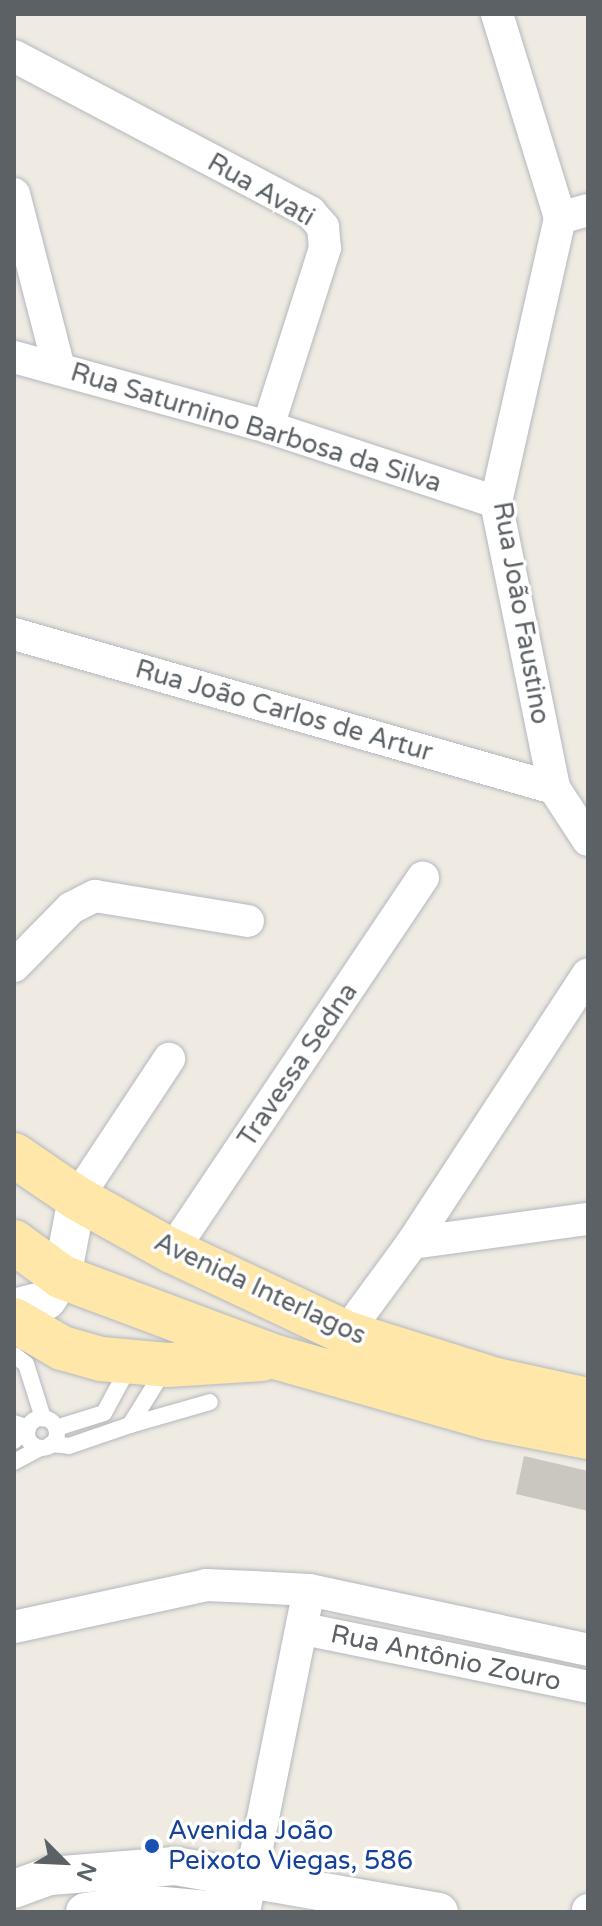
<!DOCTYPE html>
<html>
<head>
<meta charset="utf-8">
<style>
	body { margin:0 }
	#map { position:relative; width:602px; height:1926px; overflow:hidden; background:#efebe3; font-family:"Varela Round",sans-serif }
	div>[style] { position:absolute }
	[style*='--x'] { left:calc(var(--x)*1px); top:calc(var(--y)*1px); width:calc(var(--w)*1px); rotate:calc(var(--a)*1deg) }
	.building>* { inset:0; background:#cac6c0 }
	.roads { filter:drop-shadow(0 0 2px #b4b8bc) drop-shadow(0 0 2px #b4b8bc) }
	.service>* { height:16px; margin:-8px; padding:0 8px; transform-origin:8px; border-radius:8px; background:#fff }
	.service>.ring { margin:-8px; padding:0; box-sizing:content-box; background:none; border:16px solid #fff; border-radius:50% }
	.minor>* { height:32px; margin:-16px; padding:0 16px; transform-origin:16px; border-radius:16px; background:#fff }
	.tertiary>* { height:38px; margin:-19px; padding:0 19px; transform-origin:19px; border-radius:19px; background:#fff }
	.primary>* { height:44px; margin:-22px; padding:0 22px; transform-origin:22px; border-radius:22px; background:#ffe7a9 }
	.dots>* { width:22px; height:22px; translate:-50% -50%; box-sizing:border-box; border:4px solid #fff; border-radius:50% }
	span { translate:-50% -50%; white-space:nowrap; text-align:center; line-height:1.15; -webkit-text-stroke:7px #fff; paint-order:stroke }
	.street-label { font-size:26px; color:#5b6165 }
	.transit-label { font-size:26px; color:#164399 }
	.left { translate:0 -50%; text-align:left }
	.frame { position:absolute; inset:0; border:16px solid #5b6165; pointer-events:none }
	.north { position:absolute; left:24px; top:1822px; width:80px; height:80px; -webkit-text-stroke:6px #fff; paint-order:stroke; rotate:114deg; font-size:22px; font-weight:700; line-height:32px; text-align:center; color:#5b6165 }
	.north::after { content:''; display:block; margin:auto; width:28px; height:36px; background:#5b6165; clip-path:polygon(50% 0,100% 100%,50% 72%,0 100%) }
</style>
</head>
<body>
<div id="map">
	<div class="building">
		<i style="clip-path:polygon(524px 1456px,588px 1471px,588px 1511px,516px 1494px)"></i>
	</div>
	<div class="roads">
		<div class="service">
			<i style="--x:14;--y:1355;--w:15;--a:37"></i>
			<i style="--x:26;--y:1364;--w:57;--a:72.5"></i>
			<i class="ring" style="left:27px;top:1418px;width:14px;height:14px"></i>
			<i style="--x:14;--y:1423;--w:15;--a:20"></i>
			<i style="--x:28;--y:1428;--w:19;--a:137"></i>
			<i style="--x:130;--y:1425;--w:83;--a:-16"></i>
			<i style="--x:56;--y:1428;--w:50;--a:-17.4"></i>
			<i style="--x:104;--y:1413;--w:55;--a:-61.6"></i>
			<i style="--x:51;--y:1444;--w:18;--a:6"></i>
			<i style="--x:69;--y:1446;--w:65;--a:-19"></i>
			<i style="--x:130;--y:1425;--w:68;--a:-58.2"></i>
			<i style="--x:14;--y:1462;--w:30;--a:-28"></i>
		</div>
		<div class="minor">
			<i style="--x:497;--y:14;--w:214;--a:72.8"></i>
			<i style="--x:14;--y:56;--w:335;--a:27.8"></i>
			<i style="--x:310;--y:212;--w:20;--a:49"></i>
			<i style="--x:323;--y:227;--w:21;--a:85"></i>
			<i style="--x:325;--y:248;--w:188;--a:107.7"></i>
			<i style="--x:14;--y:194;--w:180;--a:75.5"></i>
			<i style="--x:588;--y:210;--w:29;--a:164"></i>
			<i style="--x:560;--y:218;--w:291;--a:102.7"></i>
			<i style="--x:496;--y:502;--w:292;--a:78.5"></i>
			<i style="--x:554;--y:788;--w:62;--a:56.8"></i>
			<i style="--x:14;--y:357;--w:263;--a:15.4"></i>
			<i style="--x:268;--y:427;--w:240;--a:18.2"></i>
			<i style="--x:14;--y:634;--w:562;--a:15.92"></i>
			<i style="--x:14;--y:966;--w:81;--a:-45.5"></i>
			<i style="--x:71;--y:908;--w:27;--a:-27"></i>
			<i style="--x:95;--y:896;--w:155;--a:9.3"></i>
			<i style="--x:77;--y:1198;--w:167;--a:-56.5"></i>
			<i style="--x:412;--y:1243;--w:178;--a:-7.8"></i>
			<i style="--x:172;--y:1251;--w:450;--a:-56.1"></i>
			<i style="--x:346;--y:1333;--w:112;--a:-53.7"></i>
			<i style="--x:412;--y:1243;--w:321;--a:-56.8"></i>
			<i style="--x:14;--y:1627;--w:197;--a:-12.3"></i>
			<i style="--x:206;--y:1585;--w:47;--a:2.4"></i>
			<i style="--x:253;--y:1587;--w:56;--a:3.1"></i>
			<i style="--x:309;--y:1590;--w:285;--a:12.1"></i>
			<i style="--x:304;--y:1629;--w:290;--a:11.5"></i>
			<i style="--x:244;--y:1912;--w:328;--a:-78.6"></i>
			<i style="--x:588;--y:1912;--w:2;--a:-90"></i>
		</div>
		<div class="tertiary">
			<i style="--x:14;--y:1308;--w:34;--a:-14"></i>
			<i style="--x:47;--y:1300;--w:27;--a:-57"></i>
			<i style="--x:62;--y:1277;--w:80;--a:-79.2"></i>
			<i style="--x:14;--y:1889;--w:38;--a:-20"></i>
			<i style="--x:50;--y:1876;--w:125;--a:-4.6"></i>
			<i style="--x:175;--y:1866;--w:268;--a:9.9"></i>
			<i style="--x:85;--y:1912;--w:58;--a:-8"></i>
			<i style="--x:142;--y:1904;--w:88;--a:5.2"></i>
		</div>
		<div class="primary">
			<i style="--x:14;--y:1155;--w:76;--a:34.3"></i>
			<i style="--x:77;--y:1198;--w:109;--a:29.2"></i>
			<i style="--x:172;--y:1251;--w:192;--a:25.2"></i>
			<i style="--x:346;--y:1333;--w:157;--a:17.4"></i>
			<i style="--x:496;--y:1380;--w:94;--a:12.3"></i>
			<i style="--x:14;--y:1242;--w:59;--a:36.1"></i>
			<i style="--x:62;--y:1277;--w:232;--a:20.5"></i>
			<i style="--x:279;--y:1358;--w:218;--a:15.9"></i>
			<i style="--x:489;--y:1418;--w:101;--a:10.9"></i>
			<i style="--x:14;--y:1320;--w:56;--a:30.3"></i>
			<i style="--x:62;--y:1348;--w:41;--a:15.8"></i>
			<i style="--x:101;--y:1359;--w:67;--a:5.1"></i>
			<i style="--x:168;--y:1365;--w:94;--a:-3.7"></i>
		</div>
	</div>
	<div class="dots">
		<i style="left:152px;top:1846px;background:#1a4fb4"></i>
	</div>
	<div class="street-label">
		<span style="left:261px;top:190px;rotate:30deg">Rua Avati</span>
		<span style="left:256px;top:428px;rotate:17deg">Rua Saturnino Barbosa da Silva</span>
		<span style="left:521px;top:613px;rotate:80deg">Rua João Faustino</span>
		<span style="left:284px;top:711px;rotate:16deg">Rua João Carlos de Artur</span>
		<span style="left:298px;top:1065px;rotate:-56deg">Travessa Sedna</span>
		<span style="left:260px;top:1289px;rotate:25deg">Avenida Interlagos</span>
		<span style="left:446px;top:1658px;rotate:12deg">Rua Antônio Zouro</span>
	</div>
	<div class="transit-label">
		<span class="left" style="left:168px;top:1846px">Avenida João<br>Peixoto Viegas, 586</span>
	</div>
	<div class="frame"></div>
	<div class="north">N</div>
</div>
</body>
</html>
